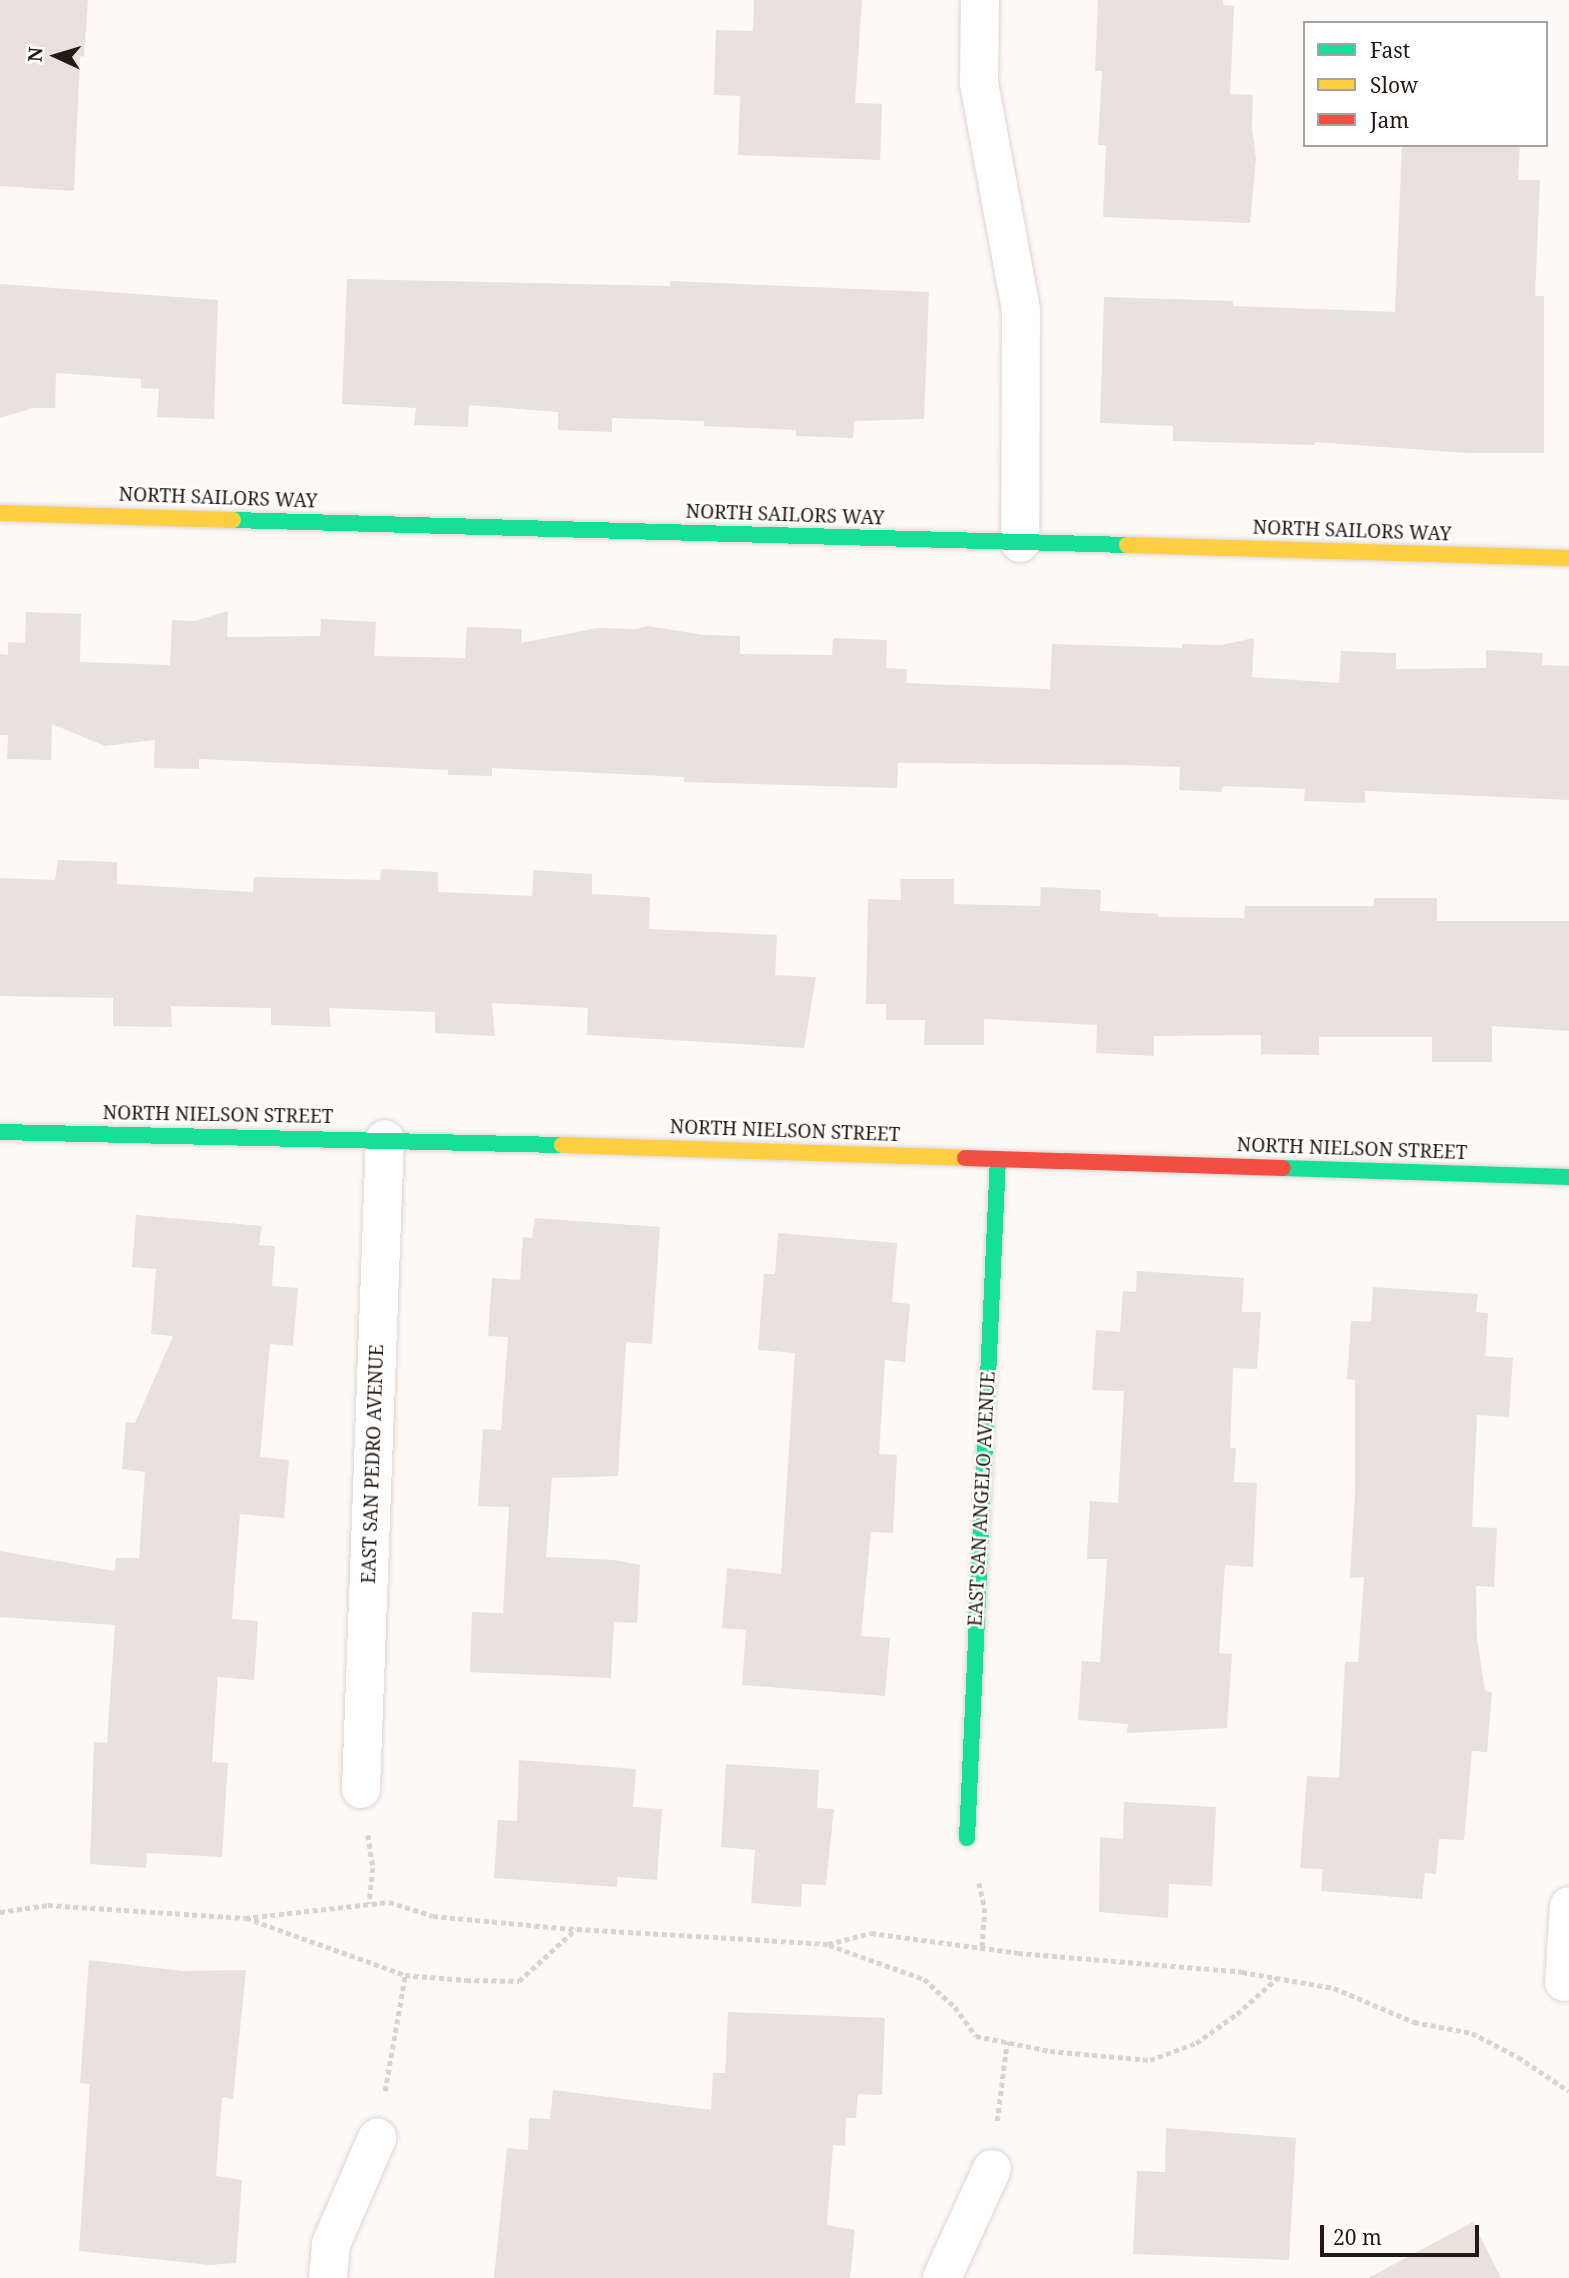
<!DOCTYPE html>
<html>
<head>
<meta charset="utf-8">
<style>
	body { margin:0 }
	#map { position:relative; width:1569px; height:2278px; overflow:hidden; background:#fdf9f7; font-family:"Noto Serif",serif }
	div>[style] { position:absolute }
	[style*='--x'] { left:calc(var(--x)*1px); top:calc(var(--y)*1px); width:calc(var(--w)*1px); rotate:calc(var(--a)*1deg) }
	.building>* { inset:0; background:#e8e1dc }
	.path>* { height:4.5px; margin-top:-2.25px; transform-origin:0; background:repeating-linear-gradient(90deg,#d6d4d4 0 5px,transparent 0 8.5px) }
	.roads { filter:drop-shadow(0 0 2px #ded6d2) drop-shadow(0 0 2px #ded6d2) }
	.street>* { height:38px; margin:-19px; padding:0 19px; transform-origin:19px; border-radius:19px; background:#fffefe }
	.fast>* { height:16px; margin:-8px; padding:0 8px; transform-origin:8px; border-radius:8px; background:#16e098 }
	.slow>* { height:16px; margin:-8px; padding:0 8px; transform-origin:8px; border-radius:8px; background:#ffcf43 }
	.jam>* { height:16px; margin:-8px; padding:0 8px; transform-origin:8px; border-radius:8px; background:#f24e42 }
	span { translate:-50% -50%; white-space:nowrap; text-align:center; line-height:1.15; -webkit-text-stroke:5px #fff; paint-order:stroke }
	.street-label { font-size:19px; color:#241913 }
	.legend { position:absolute; left:1303px; top:21px; width:245px; height:126px; box-sizing:border-box; background:#fff; border:2px solid #a7a3a1; margin:0; padding:9px 12px; list-style:none; font-size:21px; color:#241913 }
	.legend li { display:flex; align-items:center; gap:14px; height:35px }
	.legend b { width:35px; border:2px solid #a7a3a1 }
	.north { position:absolute; left:21px; top:21px; width:70px; height:70px; -webkit-text-stroke:5px #fff; paint-order:stroke; rotate:274deg; font-size:19px; font-weight:700; line-height:28px; text-align:center; color:#241913 }
	.north::after { content:''; display:block; margin:auto; width:24px; height:32px; background:#241913; clip-path:polygon(50% 0,100% 100%,50% 72%,0 100%) }
	.scale { position:absolute; left:1320px; top:2225px; width:159px; height:32px; box-sizing:border-box; border:4px solid #241913; border-top:0; padding-left:9px; font-size:21px; line-height:24px; white-space:nowrap; color:#241913; -webkit-text-stroke:5px #fff; paint-order:stroke }
</style>
</head>
<body>
<div id="map">
	<div class="building">
		<i style="clip-path:polygon(0 0,88px 0,84px 57px,80px 56px,74px 191px,0 186px)"></i>
		<i style="clip-path:polygon(754px 0,862px 0,855px 103px,882px 104px,880px 160px,738px 155px,740px 96px,714px 95px,716px 30px,753px 31px)"></i>
		<i style="clip-path:polygon(1098px 0,1223px 0,1223px 5px,1234px 6px,1230px 94px,1253px 95px,1252px 127px,1256px 159px,1250px 223px,1103px 217px,1106px 145px,1098px 145px,1102px 71px,1095px 71px)"></i>
		<i style="clip-path:polygon(1402px 145px,1520px 145px,1518px 180px,1540px 180px,1535px 296px,1544px 296px,1544px 453px,1466px 453px,1315px 442px,1315px 445px,1173px 441px,1173px 426px,1100px 423px,1104px 297px,1233px 301px,1233px 306px,1395px 312px)"></i>
		<i style="clip-path:polygon(347px 279px,670px 286px,670px 281px,929px 292px,924px 419px,854px 421px,853px 438px,796px 436px,796px 430px,704px 426px,704px 421px,612px 418px,612px 432px,558px 430px,558px 412px,469px 405px,468px 427px,414px 425px,416px 408px,342px 404px)"></i>
		<i style="clip-path:polygon(0 284px,218px 300px,214px 419px,157px 417px,159px 389px,141px 388px,141px 379px,56px 373px,55px 408px,33px 408px,0 418px)"></i>
		<i style="clip-path:polygon(228px 611px,227px 637px,320px 636px,321px 619px,376px 622px,374px 656px,465px 658px,467px 627px,522px 629px,521px 643px,597px 628px,636px 629px,648px 626px,704px 635px,740px 636px,740px 654px,832px 655px,833px 638px,887px 640px,886px 668px,907px 669px,906px 683px,1050px 689px,1052px 644px,1182px 648px,1182px 644px,1221px 645px,1254px 638px,1252px 677px,1339px 683px,1341px 651px,1396px 653px,1396px 669px,1486px 668px,1486px 650px,1543px 653px,1542px 665px,1569px 666px,1569px 800px,1365px 791px,1365px 803px,1304px 801px,1305px 789px,1223px 786px,1222px 792px,1179px 790px,1180px 767px,1122px 765px,898px 763px,897px 788px,684px 782px,684px 777px,492px 768px,492px 776px,448px 775px,448px 770px,199px 759px,199px 769px,154px 768px,155px 740px,105px 746px,52px 724px,51px 760px,7px 759px,8px 735px,0 735px,0 654px,8px 655px,8px 642px,25px 643px,26px 612px,81px 614px,80px 662px,170px 665px,172px 620px,195px 621px)"></i>
		<i style="clip-path:polygon(58px 860px,117px 862px,117px 884px,253px 892px,254px 877px,380px 880px,381px 869px,438px 872px,438px 892px,532px 896px,534px 870px,592px 874px,592px 894px,650px 897px,649px 929px,777px 935px,775px 975px,816px 977px,804px 1048px,587px 1035px,588px 1008px,492px 1003px,495px 1036px,435px 1033px,435px 1012px,329px 1008px,331px 1027px,271px 1025px,271px 1008px,171px 1006px,172px 1027px,113px 1026px,113px 998px,0 996px,0 878px,55px 880px)"></i>
		<i style="clip-path:polygon(900px 879px,954px 879px,954px 904px,1040px 906px,1041px 887px,1101px 890px,1100px 911px,1158px 914px,1158px 917px,1244px 918px,1245px 906px,1374px 906px,1374px 898px,1437px 898px,1437px 921px,1569px 921px,1569px 1031px,1492px 1026px,1492px 1062px,1432px 1062px,1432px 1037px,1319px 1037px,1319px 1055px,1261px 1054px,1261px 1035px,1154px 1036px,1154px 1056px,1096px 1053px,1097px 1025px,984px 1019px,984px 1045px,924px 1045px,925px 1020px,886px 1020px,886px 1004px,866px 1004px,868px 899px,901px 900px)"></i>
		<i style="clip-path:polygon(136px 1215px,262px 1226px,259px 1245px,275px 1246px,272px 1286px,298px 1288px,293px 1346px,270px 1344px,260px 1457px,289px 1460px,284px 1518px,240px 1514px,232px 1619px,258px 1621px,254px 1680px,218px 1677px,212px 1762px,228px 1763px,222px 1857px,147px 1853px,146px 1868px,90px 1864px,94px 1742px,107px 1743px,115px 1625px,0 1617px,0 1551px,115px 1571px,116px 1558px,139px 1558px,145px 1472px,122px 1469px,126px 1422px,135px 1423px,173px 1336px,151px 1334px,156px 1269px,132px 1267px)"></i>
		<i style="clip-path:polygon(535px 1218px,660px 1227px,652px 1344px,626px 1342px,618px 1476px,552px 1478px,546px 1557px,615px 1560px,640px 1565px,637px 1623px,614px 1622px,611px 1678px,470px 1672px,472px 1612px,503px 1613px,509px 1507px,478px 1506px,483px 1429px,501px 1430px,508px 1337px,488px 1336px,492px 1278px,520px 1280px,523px 1237px,532px 1238px)"></i>
		<i style="clip-path:polygon(778px 1233px,897px 1243px,892px 1302px,910px 1304px,905px 1362px,885px 1360px,879px 1454px,897px 1455px,893px 1533px,871px 1532px,861px 1636px,890px 1638px,885px 1696px,742px 1685px,746px 1630px,722px 1628px,727px 1568px,781px 1574px,795px 1353px,758px 1350px,764px 1274px,775px 1274px)"></i>
		<i style="clip-path:polygon(1137px 1271px,1244px 1278px,1242px 1312px,1261px 1312px,1257px 1369px,1233px 1368px,1230px 1448px,1236px 1448px,1234px 1482px,1257px 1483px,1253px 1567px,1225px 1565px,1219px 1653px,1232px 1654px,1227px 1728px,1127px 1733px,1128px 1724px,1078px 1720px,1082px 1661px,1100px 1662px,1107px 1559px,1087px 1559px,1090px 1501px,1118px 1503px,1124px 1391px,1092px 1390px,1096px 1330px,1120px 1332px,1123px 1291px,1136px 1292px)"></i>
		<i style="clip-path:polygon(1373px 1287px,1478px 1294px,1476px 1312px,1488px 1313px,1485px 1356px,1513px 1358px,1509px 1417px,1477px 1415px,1472px 1527px,1497px 1528px,1494px 1587px,1476px 1586px,1477px 1639px,1485px 1691px,1492px 1692px,1487px 1752px,1472px 1751px,1464px 1840px,1439px 1839px,1436px 1874px,1425px 1873px,1422px 1899px,1321px 1891px,1323px 1869px,1300px 1868px,1307px 1776px,1339px 1778px,1345px 1662px,1358px 1662px,1364px 1577px,1350px 1578px,1355px 1492px,1355px 1380px,1347px 1379px,1351px 1321px,1371px 1322px)"></i>
		<i style="clip-path:polygon(519px 1760px,636px 1769px,633px 1807px,662px 1809px,657px 1880px,618px 1877px,617px 1887px,494px 1878px,498px 1820px,517px 1821px)"></i>
		<i style="clip-path:polygon(726px 1764px,819px 1770px,817px 1808px,834px 1809px,826px 1885px,802px 1884px,801px 1907px,751px 1903px,755px 1850px,721px 1847px)"></i>
		<i style="clip-path:polygon(1124px 1802px,1216px 1807px,1212px 1886px,1169px 1884px,1168px 1918px,1099px 1912px,1100px 1837px,1123px 1839px)"></i>
		<i style="clip-path:polygon(89px 1960px,182px 1971px,246px 1970px,233px 2099px,222px 2097px,216px 2176px,242px 2180px,236px 2263px,209px 2265px,79px 2251px,90px 2084px,80px 2083px)"></i>
		<i style="clip-path:polygon(728px 2012px,885px 2018px,882px 2095px,858px 2094px,856px 2118px,846px 2118px,845px 2146px,833px 2145px,827px 2225px,855px 2230px,850px 2278px,494px 2278px,507px 2148px,528px 2150px,529px 2118px,550px 2119px,553px 2090px,711px 2110px,713px 2073px,725px 2073px)"></i>
		<i style="clip-path:polygon(1166px 2128px,1296px 2138px,1289px 2260px,1133px 2254px,1137px 2171px,1165px 2172px)"></i>
		<i style="clip-path:polygon(1473px 2222px,1501px 2278px,1368px 2278px)"></i>
	</div>
	<div class="path">
		<i style="--x:368;--y:1835;--w:33;--a:81"></i>
		<i style="--x:373;--y:1868;--w:36;--a:96"></i>
		<i style="--x:979;--y:1883;--w:26;--a:77"></i>
		<i style="--x:985;--y:1908;--w:39;--a:94"></i>
		<i style="--x:0;--y:1912;--w:49;--a:-8.3"></i>
		<i style="--x:48;--y:1905;--w:197;--a:3.8"></i>
		<i style="--x:245;--y:1918;--w:145;--a:-6.3"></i>
		<i style="--x:389;--y:1902;--w:46;--a:17.7"></i>
		<i style="--x:433;--y:1916;--w:128;--a:5.4"></i>
		<i style="--x:560;--y:1928;--w:268;--a:3.4"></i>
		<i style="--x:828;--y:1944;--w:44;--a:-14.3"></i>
		<i style="--x:871;--y:1933;--w:148;--a:7.7"></i>
		<i style="--x:1018;--y:1953;--w:225;--a:4.8"></i>
		<i style="--x:1242;--y:1972;--w:93;--a:9.9"></i>
		<i style="--x:1334;--y:1988;--w:87;--a:23"></i>
		<i style="--x:1414;--y:2022;--w:59;--a:10.7"></i>
		<i style="--x:1472;--y:2033;--w:52;--a:27.6"></i>
		<i style="--x:1518;--y:2057;--w:61;--a:33.7"></i>
		<i style="--x:246;--y:1918;--w:169;--a:19.7"></i>
		<i style="--x:405;--y:1975;--w:61;--a:4.7"></i>
		<i style="--x:466;--y:1980;--w:53;--a:1.1"></i>
		<i style="--x:519;--y:1981;--w:77;--a:-42.4"></i>
		<i style="--x:829;--y:1945;--w:101;--a:19.7"></i>
		<i style="--x:924;--y:1979;--w:42;--a:42.1"></i>
		<i style="--x:955;--y:2007;--w:36;--a:54"></i>
		<i style="--x:976;--y:2036;--w:76;--a:11.5"></i>
		<i style="--x:1050;--y:2051;--w:100;--a:5.1"></i>
		<i style="--x:1150;--y:2060;--w:49;--a:-20.3"></i>
		<i style="--x:1196;--y:2043;--w:50;--a:-35.3"></i>
		<i style="--x:1237;--y:2014;--w:54;--a:-42"></i>
		<i style="--x:385;--y:2091;--w:118;--a:-80.2"></i>
		<i style="--x:997;--y:2121;--w:80;--a:-82.8"></i>
	</div>
	<div class="roads">
		<div class="street">
			<i style="--x:980;--y:0;--w:83;--a:90.7"></i>
			<i style="--x:979;--y:83;--w:231;--a:79.5"></i>
			<i style="--x:1021;--y:310;--w:233;--a:90.2"></i>
			<i style="--x:361;--y:1789;--w:650;--a:-87.89"></i>
			<i style="--x:1564;--y:1982;--w:76;--a:-86.2"></i>
			<i style="--x:328;--y:2278;--w:34;--a:-85"></i>
			<i style="--x:331;--y:2244;--w:116;--a:-66.5"></i>
			<i style="--x:942;--y:2278;--w:120;--a:-65.4"></i>
		</div>
		<div class="fast">
			<i style="--x:233;--y:520;--w:894;--a:1.6"></i>
			<i style="--x:0;--y:1132;--w:562;--a:1.33"></i>
			<i style="--x:1283;--y:1168;--w:286;--a:1.8"></i>
			<i style="--x:967;--y:1838;--w:680;--a:-87.39"></i>
		</div>
		<div class="slow">
			<i style="--x:0;--y:513;--w:233;--a:1.7"></i>
			<i style="--x:1127;--y:545;--w:442;--a:1.7"></i>
			<i style="--x:562;--y:1145;--w:403;--a:1.8"></i>
		</div>
		<div class="jam">
			<i style="--x:965;--y:1158;--w:318;--a:1.8"></i>
		</div>
	</div>
	<div class="street-label">
		<span style="left:218px;top:498px;rotate:2deg">NORTH SAILORS WAY</span>
		<span style="left:785px;top:515px;rotate:2deg">NORTH SAILORS WAY</span>
		<span style="left:1352px;top:531px;rotate:2deg">NORTH SAILORS WAY</span>
		<span style="left:218px;top:1115px;rotate:1deg">NORTH NIELSON STREET</span>
		<span style="left:785px;top:1131px;rotate:2deg">NORTH NIELSON STREET</span>
		<span style="left:1352px;top:1149px;rotate:2deg">NORTH NIELSON STREET</span>
		<span style="left:373px;top:1464px;rotate:-88deg">EAST SAN PEDRO AVENUE</span>
		<span style="left:982px;top:1499px;rotate:-87deg">EAST SAN ANGELO AVENUE</span>
	</div>
	<ul class="legend">
	<li><b style="height:9px;background:#16e098"></b>Fast</li>
	<li><b style="height:9px;background:#ffcf43"></b>Slow</li>
	<li><b style="height:9px;background:#f24e42"></b>Jam</li>
	</ul>
	<div class="north">N</div>
	<div class="scale">20 m</div>
</div>
</body>
</html>
